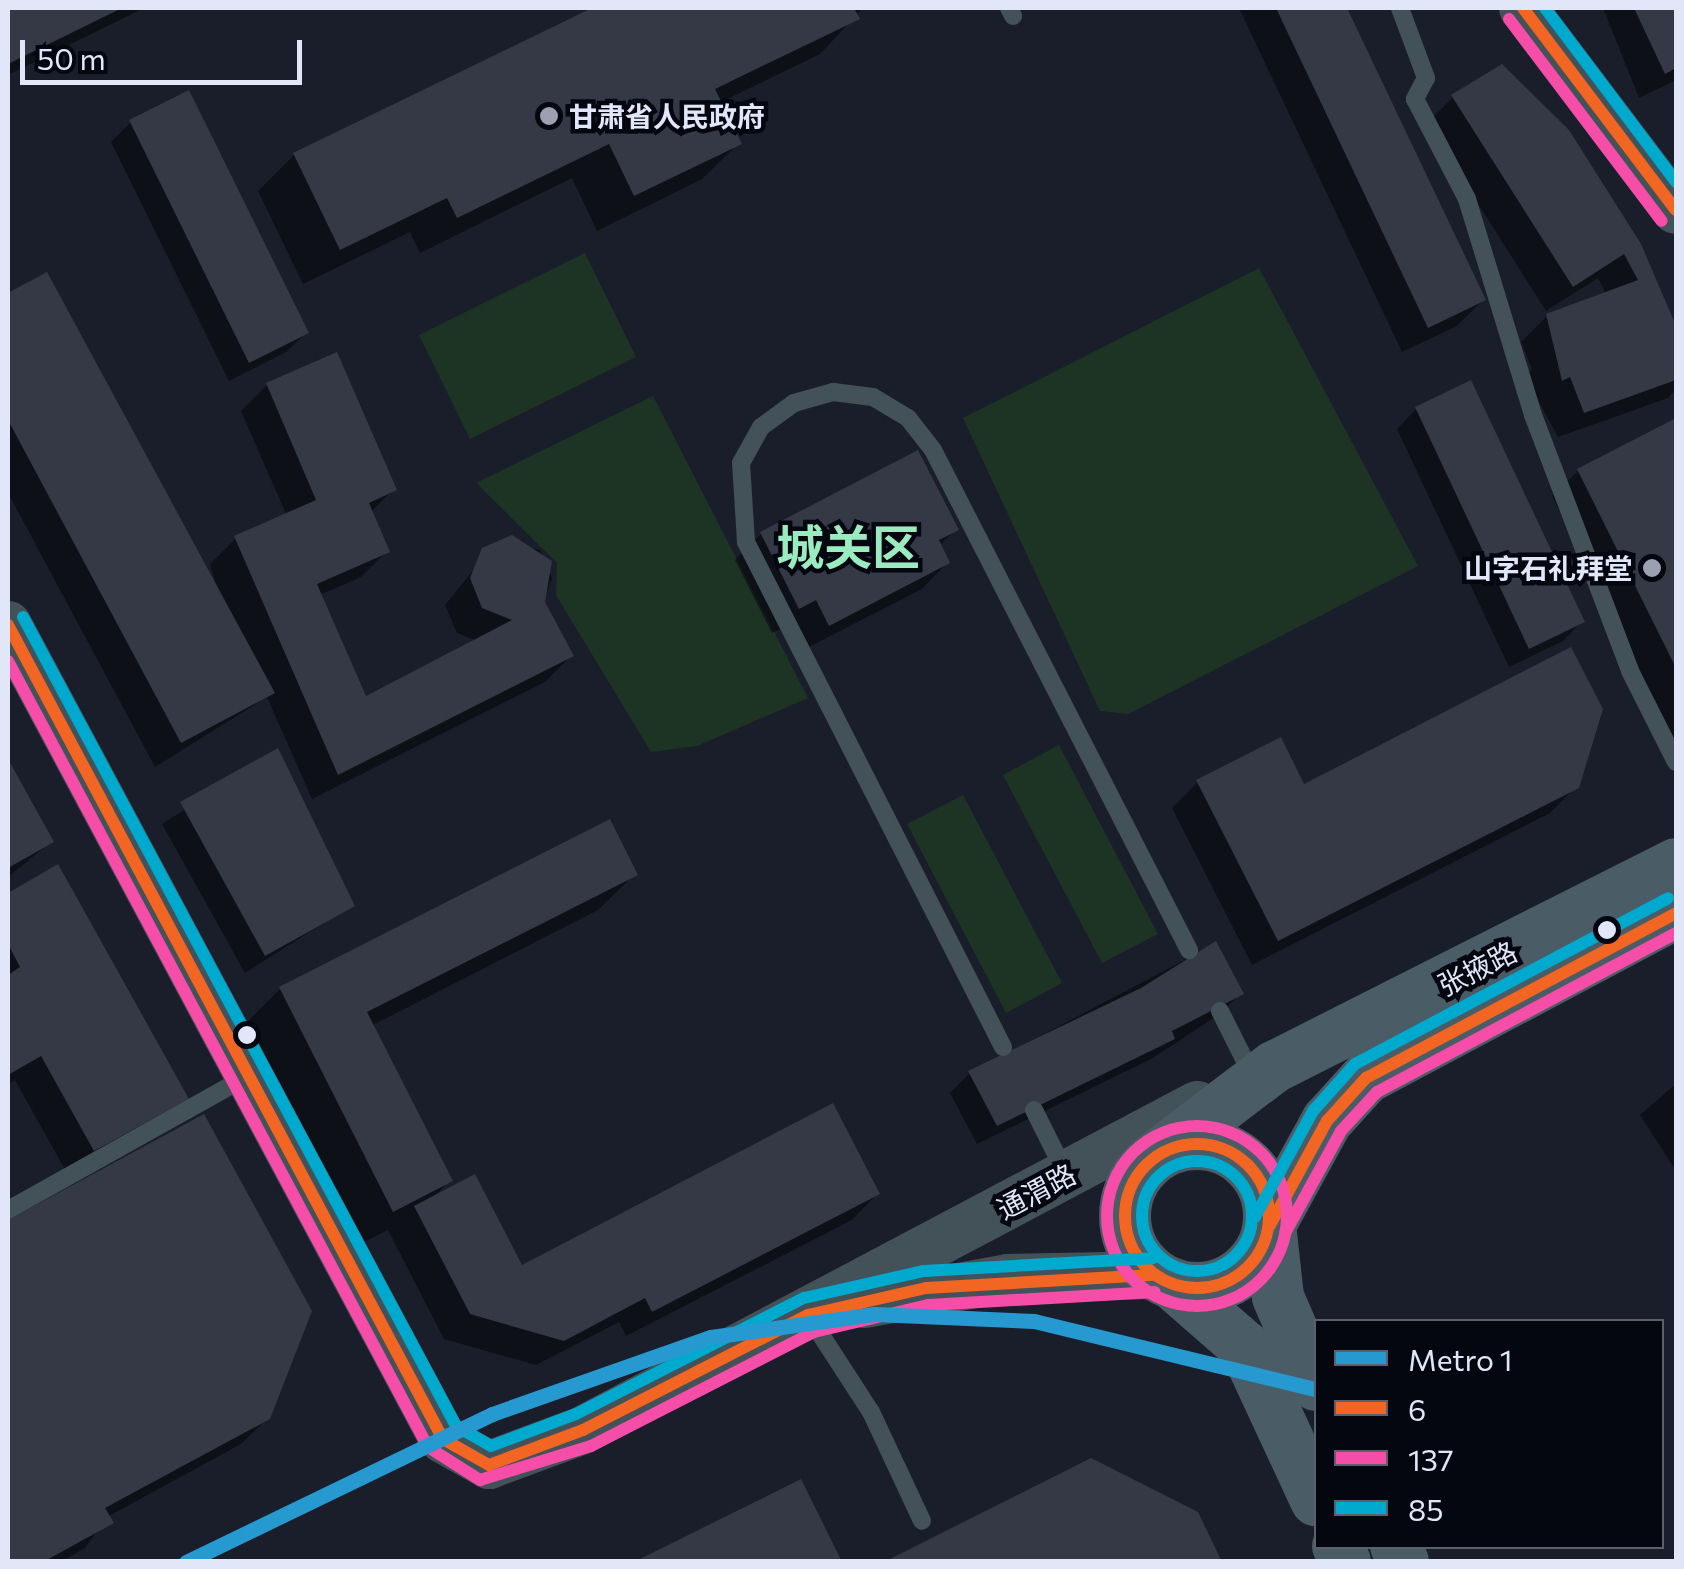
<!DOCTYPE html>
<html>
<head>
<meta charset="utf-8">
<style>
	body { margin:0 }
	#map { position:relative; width:1684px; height:1569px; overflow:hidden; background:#1a1e2b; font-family:Commissioner,"Noto Sans SC",sans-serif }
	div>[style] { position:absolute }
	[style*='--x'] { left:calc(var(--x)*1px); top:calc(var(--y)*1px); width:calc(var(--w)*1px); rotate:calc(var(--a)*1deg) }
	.green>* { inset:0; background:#1d3324 }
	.shadow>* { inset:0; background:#0007 }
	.building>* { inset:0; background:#353946 }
	.service>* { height:18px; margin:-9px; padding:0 9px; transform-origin:9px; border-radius:9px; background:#435158 }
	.tertiary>* { height:48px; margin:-24px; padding:0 24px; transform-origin:24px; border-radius:24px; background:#435158 }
	.secondary>* { height:52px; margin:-26px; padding:0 26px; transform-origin:26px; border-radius:26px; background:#4a5c65 }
	.secondary>.ring { margin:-26px; padding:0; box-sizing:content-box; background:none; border:52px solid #4a5c65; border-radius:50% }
	.bus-1>* { height:12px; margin:-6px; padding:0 6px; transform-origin:6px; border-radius:6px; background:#f26522 }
	.bus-1>.ring { margin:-6px; padding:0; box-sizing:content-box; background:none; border:12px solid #f26522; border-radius:50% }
	.bus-2>* { height:12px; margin:-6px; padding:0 6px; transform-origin:6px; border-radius:6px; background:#f54da8 }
	.bus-2>.ring { margin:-6px; padding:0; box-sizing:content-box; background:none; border:12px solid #f54da8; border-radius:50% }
	.bus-3>* { height:12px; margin:-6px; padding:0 6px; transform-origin:6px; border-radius:6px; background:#00a9ce }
	.bus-3>.ring { margin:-6px; padding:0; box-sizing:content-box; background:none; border:12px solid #00a9ce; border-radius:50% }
	.metro-1>* { height:15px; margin:-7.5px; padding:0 7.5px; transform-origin:7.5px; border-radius:7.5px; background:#269ad0 }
	.dots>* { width:28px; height:28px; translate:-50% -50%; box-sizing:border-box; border:5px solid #040610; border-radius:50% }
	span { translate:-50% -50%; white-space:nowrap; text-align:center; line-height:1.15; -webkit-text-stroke:9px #040610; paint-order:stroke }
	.poi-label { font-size:28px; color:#e1e7f8; font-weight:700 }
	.left { translate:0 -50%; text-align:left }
	.right { translate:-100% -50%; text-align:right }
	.street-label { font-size:28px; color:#e1e7f8 }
	.town-label { font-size:48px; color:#9aebbf; font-weight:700 }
	.frame { position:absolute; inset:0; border:10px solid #e1e7f8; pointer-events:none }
	.legend { position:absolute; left:1314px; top:1319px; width:350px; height:230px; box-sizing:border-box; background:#040610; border:2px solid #5c606d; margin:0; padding:12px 18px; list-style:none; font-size:30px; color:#e1e7f8 }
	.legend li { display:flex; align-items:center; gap:20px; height:50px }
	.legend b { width:50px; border:2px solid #5c606d }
	.scale { position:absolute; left:20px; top:40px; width:282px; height:45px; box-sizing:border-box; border:5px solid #e1e7f8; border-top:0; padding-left:12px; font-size:30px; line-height:35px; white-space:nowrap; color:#e1e7f8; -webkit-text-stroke:8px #040610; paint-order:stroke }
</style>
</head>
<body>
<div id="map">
	<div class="green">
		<i style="clip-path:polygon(585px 253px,636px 357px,470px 439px,419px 335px)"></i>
		<i style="clip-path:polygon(1259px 268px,1418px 566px,1128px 714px,1100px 711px,963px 418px)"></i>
		<i style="clip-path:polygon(653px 396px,808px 698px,697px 746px,651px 752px,556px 595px,557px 563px,476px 483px)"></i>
		<i style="clip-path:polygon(1059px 745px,1158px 934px,1102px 963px,1003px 775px)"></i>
		<i style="clip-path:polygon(963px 795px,1062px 983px,1006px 1013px,907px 824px)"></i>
	</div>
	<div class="shadow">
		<i style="clip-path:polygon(8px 8px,144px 8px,8px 75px)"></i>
		<i style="clip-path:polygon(598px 8px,863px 8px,820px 54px,719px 103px,739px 143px,702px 179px,597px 231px,572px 178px,420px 253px,410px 232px,303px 284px,258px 191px,294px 155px)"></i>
		<i style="clip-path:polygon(1239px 8px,1344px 8px,1483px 300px,1457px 326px,1402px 352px)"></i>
		<i style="clip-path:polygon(1603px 8px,1676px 8px,1676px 80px,1639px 98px)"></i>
		<i style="clip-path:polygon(1453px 97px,1639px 245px,1676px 332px,1676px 389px,1668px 398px,1558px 437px,1525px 376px,1532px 369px,1521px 342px,1547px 316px,1606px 294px,1598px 278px,1546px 311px,1427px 123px)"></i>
		<i style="clip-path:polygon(131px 122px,306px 333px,286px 352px,229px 381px,111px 142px)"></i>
		<i style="clip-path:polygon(46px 275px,218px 593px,210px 564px,235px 539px,287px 516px,241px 411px,267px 385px,394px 489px,370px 513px,387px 551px,361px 577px,320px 595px,365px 700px,477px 641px,457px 633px,445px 605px,497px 541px,540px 550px,552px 578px,543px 603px,571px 656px,545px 682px,312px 799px,267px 697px,155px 767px,8px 493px,8px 296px)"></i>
		<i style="clip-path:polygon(1416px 409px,1582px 621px,1563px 641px,1509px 667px,1397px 429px)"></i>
		<i style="clip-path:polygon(1676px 421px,1676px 740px,1675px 741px,1552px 496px,1578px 471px)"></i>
		<i style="clip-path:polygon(956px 529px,939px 546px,947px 563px,922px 589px,803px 650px,790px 624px,772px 633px,735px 560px,761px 534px)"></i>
		<i style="clip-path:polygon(277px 751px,352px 905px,245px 973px,162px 824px)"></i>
		<i style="clip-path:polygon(8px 764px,51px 842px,8px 877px)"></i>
		<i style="clip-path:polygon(1198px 782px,1303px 787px,1576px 787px,1550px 813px,1252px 965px,1172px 808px)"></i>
		<i style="clip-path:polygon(58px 868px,186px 1099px,160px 1124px,68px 1175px,15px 1080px,8px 1084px,8px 896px)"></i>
		<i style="clip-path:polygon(635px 874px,598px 910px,371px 1026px,450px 1180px,434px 1197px,521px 1268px,877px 1194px,852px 1220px,626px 1336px,619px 1322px,536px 1365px,444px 1339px,388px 1230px,356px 1246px,244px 1025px,280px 989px)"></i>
		<i style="clip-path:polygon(1215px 944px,1241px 993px,1221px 1013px,1153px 1058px,977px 1144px,950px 1093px,970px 1073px)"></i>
		<i style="clip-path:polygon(1676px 1084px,1676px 1171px,1640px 1115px)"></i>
		<i style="clip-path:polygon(203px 1117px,268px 1418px,241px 1444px,107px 1517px,85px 1548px,61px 1562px,8px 1562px,8px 1224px)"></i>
	</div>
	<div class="building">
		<i style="clip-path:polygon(8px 8px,122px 8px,8px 64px)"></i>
		<i style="clip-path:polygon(592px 8px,854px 8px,860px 19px,715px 89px,742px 144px,634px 196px,609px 144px,457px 218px,447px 198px,340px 250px,293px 153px)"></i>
		<i style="clip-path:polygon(1276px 8px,1347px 8px,1486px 300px,1428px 328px)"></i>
		<i style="clip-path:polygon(1634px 8px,1676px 8px,1676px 68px,1665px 74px)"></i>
		<i style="clip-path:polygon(1502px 64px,1569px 130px,1641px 244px,1676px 326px,1676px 380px,1584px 413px,1570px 377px,1562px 381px,1546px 314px,1638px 280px,1624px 254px,1573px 287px,1451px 95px)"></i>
		<i style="clip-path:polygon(189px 90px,309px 333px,249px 363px,129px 120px)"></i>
		<i style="clip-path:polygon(47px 272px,275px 693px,181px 743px,8px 420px,8px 293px)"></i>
		<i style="clip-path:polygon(337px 352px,397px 490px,369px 503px,390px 552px,317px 584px,366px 696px,512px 620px,482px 608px,470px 578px,482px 548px,512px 535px,552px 561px,545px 602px,574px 656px,338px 775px,234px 536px,316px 500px,266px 383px)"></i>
		<i style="clip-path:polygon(1471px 380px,1585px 622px,1529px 649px,1415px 407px)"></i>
		<i style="clip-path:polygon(1676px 418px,1676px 668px,1577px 469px)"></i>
		<i style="clip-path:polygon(918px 450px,959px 530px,939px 540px,950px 563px,829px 626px,816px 600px,799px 609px,760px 532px)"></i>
		<i style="clip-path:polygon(1571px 647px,1603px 709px,1579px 788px,1278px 941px,1196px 780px,1281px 737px,1304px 784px)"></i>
		<i style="clip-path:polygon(278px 748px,355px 906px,265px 956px,180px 802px)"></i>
		<i style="clip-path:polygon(8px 759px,54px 842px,8px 868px)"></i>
		<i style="clip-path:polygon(610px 819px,638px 875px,367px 1012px,453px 1181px,393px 1212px,279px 987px)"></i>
		<i style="clip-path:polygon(58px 864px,189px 1099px,94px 1151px,41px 1056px,8px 1075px,8px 975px,20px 967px,8px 944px,8px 893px)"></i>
		<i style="clip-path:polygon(1216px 941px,1244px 994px,1172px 1031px,1175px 1039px,997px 1126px,968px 1071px,1141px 988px)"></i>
		<i style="clip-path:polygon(833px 1103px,880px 1194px,652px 1312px,645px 1298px,564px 1341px,470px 1314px,414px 1206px,475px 1174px,522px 1265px)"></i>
		<i style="clip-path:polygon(204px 1114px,312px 1311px,270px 1419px,105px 1508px,114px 1523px,43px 1562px,8px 1562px,8px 1220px)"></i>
		<i style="clip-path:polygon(1091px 1458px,1198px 1512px,1222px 1562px,884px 1562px)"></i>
		<i style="clip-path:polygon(801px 1479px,842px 1562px,634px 1562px)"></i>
	</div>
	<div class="service">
		<i style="--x:1009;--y:8;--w:9;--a:63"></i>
		<i style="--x:1400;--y:8;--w:75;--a:69.6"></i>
		<i style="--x:1426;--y:78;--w:24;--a:118"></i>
		<i style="--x:1415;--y:99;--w:113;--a:62.5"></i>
		<i style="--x:1467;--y:199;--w:226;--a:73"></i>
		<i style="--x:1533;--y:415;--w:274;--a:69.2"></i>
		<i style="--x:1630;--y:671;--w:102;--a:63.2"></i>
		<i style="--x:1220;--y:1011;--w:72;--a:63.4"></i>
		<i style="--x:1003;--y:1047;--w:567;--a:-116.97"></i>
		<i style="--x:746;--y:542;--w:79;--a:-93.6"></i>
		<i style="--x:741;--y:463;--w:41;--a:-60.9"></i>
		<i style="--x:761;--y:427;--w:41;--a:-36"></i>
		<i style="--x:794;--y:403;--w:41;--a:-15.8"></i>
		<i style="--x:833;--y:392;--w:40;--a:7.1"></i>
		<i style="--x:873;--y:397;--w:41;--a:31"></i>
		<i style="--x:908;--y:418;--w:41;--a:52"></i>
		<i style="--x:933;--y:450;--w:562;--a:62.89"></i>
		<i style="--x:1034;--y:1110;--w:69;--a:63.4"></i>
		<i style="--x:8;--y:1210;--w:275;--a:-29.2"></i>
		<i style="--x:808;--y:1315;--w:116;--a:57"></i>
		<i style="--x:871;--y:1412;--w:120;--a:64.9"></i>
	</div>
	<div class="tertiary">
		<i style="--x:1523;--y:8;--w:253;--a:52.9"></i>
		<i style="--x:8;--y:625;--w:923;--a:61.88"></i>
		<i style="--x:443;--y:1439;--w:53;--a:29.5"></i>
		<i style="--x:489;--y:1465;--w:100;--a:-20.4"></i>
		<i style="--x:583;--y:1430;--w:695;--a:-27.89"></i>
		<i style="--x:865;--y:1304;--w:145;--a:-10.3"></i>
		<i style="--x:1008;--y:1278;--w:146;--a:-1.2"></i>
	</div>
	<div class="secondary">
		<i class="ring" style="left:1125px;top:1144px;width:92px;height:92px"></i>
		<i style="--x:1158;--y:1155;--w:146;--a:-37.2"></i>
		<i style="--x:1274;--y:1067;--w:450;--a:-26.8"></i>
		<i style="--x:1175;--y:1286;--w:93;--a:41.1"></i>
		<i style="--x:1245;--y:1347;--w:169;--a:65.1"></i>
		<i style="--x:1316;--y:1385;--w:96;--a:-113.4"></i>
		<i style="--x:1278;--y:1297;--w:72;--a:-96.3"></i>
		<i style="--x:1270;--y:1225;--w:119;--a:-61.3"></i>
		<i style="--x:1327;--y:1121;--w:58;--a:-47.8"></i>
		<i style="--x:1366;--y:1078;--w:351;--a:-28"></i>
		<i style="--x:1338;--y:1546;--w:17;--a:66"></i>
		<i style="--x:1396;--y:1546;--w:17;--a:66"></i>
	</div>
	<div class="bus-1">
		<i style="--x:1523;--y:8;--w:253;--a:52.9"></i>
		<i style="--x:8;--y:625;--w:923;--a:61.88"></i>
		<i style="--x:443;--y:1439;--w:53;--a:29.5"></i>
		<i style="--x:489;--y:1465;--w:100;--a:-20.4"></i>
		<i style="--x:583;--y:1430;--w:253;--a:-27.1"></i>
		<i style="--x:808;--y:1315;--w:121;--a:-12.9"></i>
		<i style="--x:926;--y:1288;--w:228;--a:-3.3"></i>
		<i class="ring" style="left:1125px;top:1144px;width:132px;height:132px"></i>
		<i style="--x:1270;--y:1225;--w:119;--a:-61.3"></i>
		<i style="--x:1327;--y:1121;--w:58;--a:-47.8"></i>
		<i style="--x:1366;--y:1078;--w:351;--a:-28"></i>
	</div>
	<div class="bus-2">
		<i style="--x:1509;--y:19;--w:253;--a:52.9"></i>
		<i style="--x:8;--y:661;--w:891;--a:61.88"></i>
		<i style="--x:428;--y:1447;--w:62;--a:32.4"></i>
		<i style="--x:480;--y:1480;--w:116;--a:-17"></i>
		<i style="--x:591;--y:1446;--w:250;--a:-27.1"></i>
		<i style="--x:814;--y:1332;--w:117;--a:-13.3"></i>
		<i style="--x:928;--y:1305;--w:227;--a:-3.3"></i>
		<i class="ring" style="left:1107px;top:1126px;width:168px;height:168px"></i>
		<i style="--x:1285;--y:1233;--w:116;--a:-61.2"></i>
		<i style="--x:1341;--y:1131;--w:53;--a:-47.3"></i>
		<i style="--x:1377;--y:1092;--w:339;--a:-28"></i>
	</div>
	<div class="bus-3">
		<i style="--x:1545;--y:8;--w:218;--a:53"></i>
		<i style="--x:23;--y:617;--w:918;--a:61.84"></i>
		<i style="--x:456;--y:1426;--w:40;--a:29.7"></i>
		<i style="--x:491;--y:1446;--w:91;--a:-20.6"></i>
		<i style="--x:576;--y:1414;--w:256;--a:-27"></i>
		<i style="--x:804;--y:1298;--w:123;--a:-12.7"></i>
		<i style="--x:924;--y:1271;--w:229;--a:-3.2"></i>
		<i class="ring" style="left:1142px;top:1161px;width:98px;height:98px"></i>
		<i style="--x:1255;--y:1217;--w:121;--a:-61.3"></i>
		<i style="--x:1313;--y:1111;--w:63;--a:-48.2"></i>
		<i style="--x:1355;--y:1064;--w:354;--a:-27.9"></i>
	</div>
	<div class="metro-1">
		<i style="--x:186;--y:1562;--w:340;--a:-25.8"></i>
		<i style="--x:492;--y:1414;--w:232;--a:-19.4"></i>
		<i style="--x:711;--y:1337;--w:166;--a:-8"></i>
		<i style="--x:875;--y:1314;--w:159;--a:2.5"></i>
		<i style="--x:1034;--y:1321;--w:290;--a:13.6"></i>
	</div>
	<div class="dots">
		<i style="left:549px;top:116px;background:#9ba1b0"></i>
		<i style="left:1652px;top:568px;background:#9ba1b0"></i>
		<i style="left:1607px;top:930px;background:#e1e7f8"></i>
		<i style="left:247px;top:1035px;background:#e1e7f8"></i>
	</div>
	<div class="poi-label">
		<span class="left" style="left:569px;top:116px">甘肃省人民政府</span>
		<span class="right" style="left:1632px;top:568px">山字石礼拜堂</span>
	</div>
	<div class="street-label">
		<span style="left:1477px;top:968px;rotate:-27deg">张掖路</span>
		<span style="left:1036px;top:1191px;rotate:-28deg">通渭路</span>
	</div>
	<div class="town-label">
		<span style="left:848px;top:546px">城关区</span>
	</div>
	<div class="frame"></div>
	<ul class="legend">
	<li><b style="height:12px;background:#269ad0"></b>Metro 1</li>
	<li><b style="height:12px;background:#f26522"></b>6</li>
	<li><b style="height:12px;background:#f54da8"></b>137</li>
	<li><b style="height:12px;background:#00a9ce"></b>85</li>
	</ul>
	<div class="scale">50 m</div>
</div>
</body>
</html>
